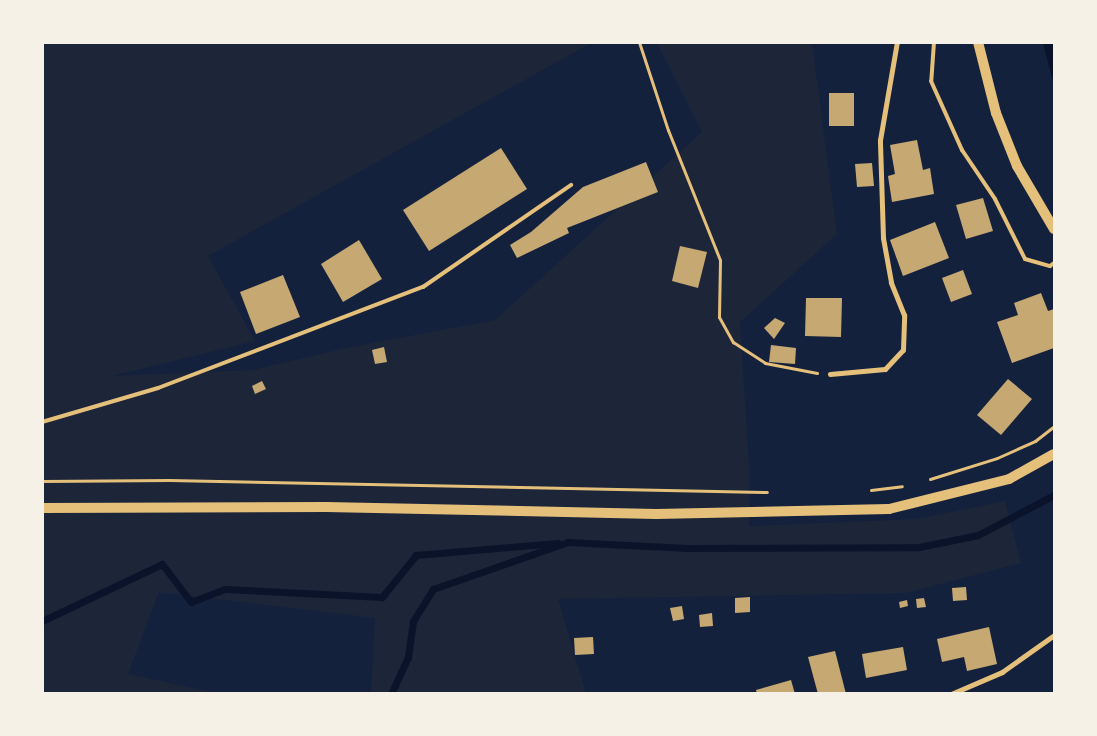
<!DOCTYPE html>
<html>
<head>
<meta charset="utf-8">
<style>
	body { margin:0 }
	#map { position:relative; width:1097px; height:736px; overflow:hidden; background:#14213d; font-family:Jost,sans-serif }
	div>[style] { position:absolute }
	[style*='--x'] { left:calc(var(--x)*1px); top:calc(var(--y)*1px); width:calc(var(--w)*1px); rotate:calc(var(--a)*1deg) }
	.green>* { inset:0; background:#1d2539 }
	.water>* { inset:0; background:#0b132b }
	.stream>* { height:7px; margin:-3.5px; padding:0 3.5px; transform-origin:3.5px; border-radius:3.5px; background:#0b132b }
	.building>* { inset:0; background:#c6a872 }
	.path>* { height:3px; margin:-1.5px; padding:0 1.5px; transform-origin:1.5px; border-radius:1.5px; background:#e5c07b }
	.service>* { height:4px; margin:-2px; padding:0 2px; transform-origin:2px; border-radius:2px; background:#e5c07b }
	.minor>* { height:5px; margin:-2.5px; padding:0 2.5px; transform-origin:2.5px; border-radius:2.5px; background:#e5c07b }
	.secondary>* { height:10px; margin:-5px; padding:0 5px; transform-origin:5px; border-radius:5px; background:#e5c07b }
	span { translate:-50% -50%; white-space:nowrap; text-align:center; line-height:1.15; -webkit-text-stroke:4px #f6f1e7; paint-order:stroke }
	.frame { position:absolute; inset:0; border:44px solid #f6f1e7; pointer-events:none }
</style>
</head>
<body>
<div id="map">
	<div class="green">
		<i style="clip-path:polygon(42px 43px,591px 43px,208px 256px,255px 341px,112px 376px,253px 370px,351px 347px,495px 320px,702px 132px,657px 43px,812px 43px,837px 234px,740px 322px,750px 482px,749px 526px,916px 519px,1005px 501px,1021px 563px,906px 593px,558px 599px,586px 694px,371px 693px,375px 618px,159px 592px,128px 674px,216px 693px,43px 693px)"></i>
	</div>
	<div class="water">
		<i style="clip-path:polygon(1043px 43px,1054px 43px,1054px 81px,1052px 78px)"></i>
	</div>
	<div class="stream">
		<i style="--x:42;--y:621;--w:133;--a:-25.4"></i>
		<i style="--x:162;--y:564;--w:48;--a:52.7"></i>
		<i style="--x:191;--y:602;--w:36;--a:-21"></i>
		<i style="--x:225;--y:589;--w:157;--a:2.9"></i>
		<i style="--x:382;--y:597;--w:54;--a:-51"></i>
		<i style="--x:416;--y:555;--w:142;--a:-4.9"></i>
		<i style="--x:391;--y:694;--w:41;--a:-65.3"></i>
		<i style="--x:408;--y:657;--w:36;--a:-82"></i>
		<i style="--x:413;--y:621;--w:38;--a:-58"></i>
		<i style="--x:433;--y:589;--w:143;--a:-19.2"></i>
		<i style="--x:568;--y:542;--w:120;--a:2.9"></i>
		<i style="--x:688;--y:548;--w:231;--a:-0.2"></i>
		<i style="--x:919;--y:547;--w:60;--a:-11.5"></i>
		<i style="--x:978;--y:535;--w:86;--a:-27.8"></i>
	</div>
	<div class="building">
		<i style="clip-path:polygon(829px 93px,854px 93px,854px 126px,829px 126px)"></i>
		<i style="clip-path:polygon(917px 140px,923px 170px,930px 168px,934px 194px,892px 202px,888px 176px,895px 174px,890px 145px)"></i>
		<i style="clip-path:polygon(501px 148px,527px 189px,429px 251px,403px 210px)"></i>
		<i style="clip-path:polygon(646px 162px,658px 192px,567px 228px,569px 233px,517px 258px,510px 245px,531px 232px,583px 187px)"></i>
		<i style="clip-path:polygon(872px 163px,874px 186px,857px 187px,855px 164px)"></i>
		<i style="clip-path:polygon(983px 198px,993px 231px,966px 239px,956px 205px)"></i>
		<i style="clip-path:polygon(935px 222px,949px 258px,903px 276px,890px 240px)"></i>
		<i style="clip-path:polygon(359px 240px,382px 279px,343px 302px,321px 264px)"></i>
		<i style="clip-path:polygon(680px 246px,707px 252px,698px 288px,672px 281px)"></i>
		<i style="clip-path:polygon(963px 270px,972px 294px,951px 302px,942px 278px)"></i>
		<i style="clip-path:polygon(283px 275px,300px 317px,256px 334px,240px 292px)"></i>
		<i style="clip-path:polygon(1041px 293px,1048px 311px,1054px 309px,1054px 348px,1012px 363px,997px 322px,1018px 315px,1014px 303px)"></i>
		<i style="clip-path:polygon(806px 298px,842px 298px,841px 337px,805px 336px)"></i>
		<i style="clip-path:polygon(775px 318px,785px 323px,774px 339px,764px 328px)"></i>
		<i style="clip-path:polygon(771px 345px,796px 348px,795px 364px,769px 362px)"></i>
		<i style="clip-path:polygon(384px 347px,387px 362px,375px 364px,372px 350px)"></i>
		<i style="clip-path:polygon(1008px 379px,1032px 399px,1001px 435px,977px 415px)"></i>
		<i style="clip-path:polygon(262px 381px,266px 389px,255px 394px,252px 386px)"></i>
		<i style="clip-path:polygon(966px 587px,967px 600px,953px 601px,952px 588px)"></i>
		<i style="clip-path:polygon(750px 597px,750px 612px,735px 613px,735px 598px)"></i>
		<i style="clip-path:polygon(924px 598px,926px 607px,917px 608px,916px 599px)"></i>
		<i style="clip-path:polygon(907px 600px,908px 606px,900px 608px,899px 602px)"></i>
		<i style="clip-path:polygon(682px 606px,684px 619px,673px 621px,670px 608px)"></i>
		<i style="clip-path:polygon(712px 613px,713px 626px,700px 627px,699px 615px)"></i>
		<i style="clip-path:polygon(989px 627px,997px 664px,967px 671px,964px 657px,942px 662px,937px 639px)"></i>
		<i style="clip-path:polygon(593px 637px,594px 654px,575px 655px,574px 638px)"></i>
		<i style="clip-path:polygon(903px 647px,907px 670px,866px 678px,862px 654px)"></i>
		<i style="clip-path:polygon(835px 651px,846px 694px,818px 694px,808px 657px)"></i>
		<i style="clip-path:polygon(791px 680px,795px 694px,757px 694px,756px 690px)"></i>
	</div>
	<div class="path">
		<i style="--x:639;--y:42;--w:93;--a:71.8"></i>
		<i style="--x:668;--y:130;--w:140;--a:68.2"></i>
		<i style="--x:720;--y:260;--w:57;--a:91"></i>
		<i style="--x:719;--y:317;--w:29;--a:61"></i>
		<i style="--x:733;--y:342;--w:38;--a:33"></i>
		<i style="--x:765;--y:363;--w:53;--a:10.9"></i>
		<i style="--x:930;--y:479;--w:70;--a:-17.4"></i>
		<i style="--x:997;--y:458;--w:42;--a:-24.1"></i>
		<i style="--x:1035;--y:441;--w:24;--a:-38"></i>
		<i style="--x:42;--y:481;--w:127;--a:-0.5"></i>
		<i style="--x:169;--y:480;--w:598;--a:1.15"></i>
		<i style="--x:871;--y:490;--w:31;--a:-7"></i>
	</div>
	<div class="service">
		<i style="--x:934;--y:42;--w:39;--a:94"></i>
		<i style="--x:931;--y:81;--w:76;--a:65.8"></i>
		<i style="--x:962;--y:150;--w:59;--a:56"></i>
		<i style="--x:995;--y:199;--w:67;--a:63.4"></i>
		<i style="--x:1025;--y:259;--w:26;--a:16"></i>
		<i style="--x:1050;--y:266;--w:5;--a:-37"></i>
		<i style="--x:42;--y:422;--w:121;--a:-16.3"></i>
		<i style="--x:158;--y:388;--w:284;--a:-20.9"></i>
		<i style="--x:423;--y:287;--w:180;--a:-34.6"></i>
	</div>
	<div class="minor">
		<i style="--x:830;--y:374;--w:55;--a:-5.2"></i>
		<i style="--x:885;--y:369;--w:26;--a:-47"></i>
		<i style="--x:903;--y:350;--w:35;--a:-88"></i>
		<i style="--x:904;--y:315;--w:35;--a:-112"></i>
		<i style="--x:891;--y:282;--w:45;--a:-100.3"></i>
		<i style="--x:883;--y:238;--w:98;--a:-91.8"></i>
		<i style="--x:880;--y:140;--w:99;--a:-80.2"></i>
		<i style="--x:951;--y:694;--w:56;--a:-23.3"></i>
		<i style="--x:1002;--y:672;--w:64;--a:-35.4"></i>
	</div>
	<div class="secondary">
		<i style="--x:978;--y:42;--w:73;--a:75.8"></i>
		<i style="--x:996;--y:113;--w:57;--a:68.4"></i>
		<i style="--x:1017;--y:166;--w:73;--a:59.6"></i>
		<i style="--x:42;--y:508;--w:284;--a:-0.2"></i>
		<i style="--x:326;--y:507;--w:330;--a:1.2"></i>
		<i style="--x:656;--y:514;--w:233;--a:-1.2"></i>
		<i style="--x:889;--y:509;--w:124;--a:-14"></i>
		<i style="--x:1009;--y:479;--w:51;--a:-29.1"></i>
	</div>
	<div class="frame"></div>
</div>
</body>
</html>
